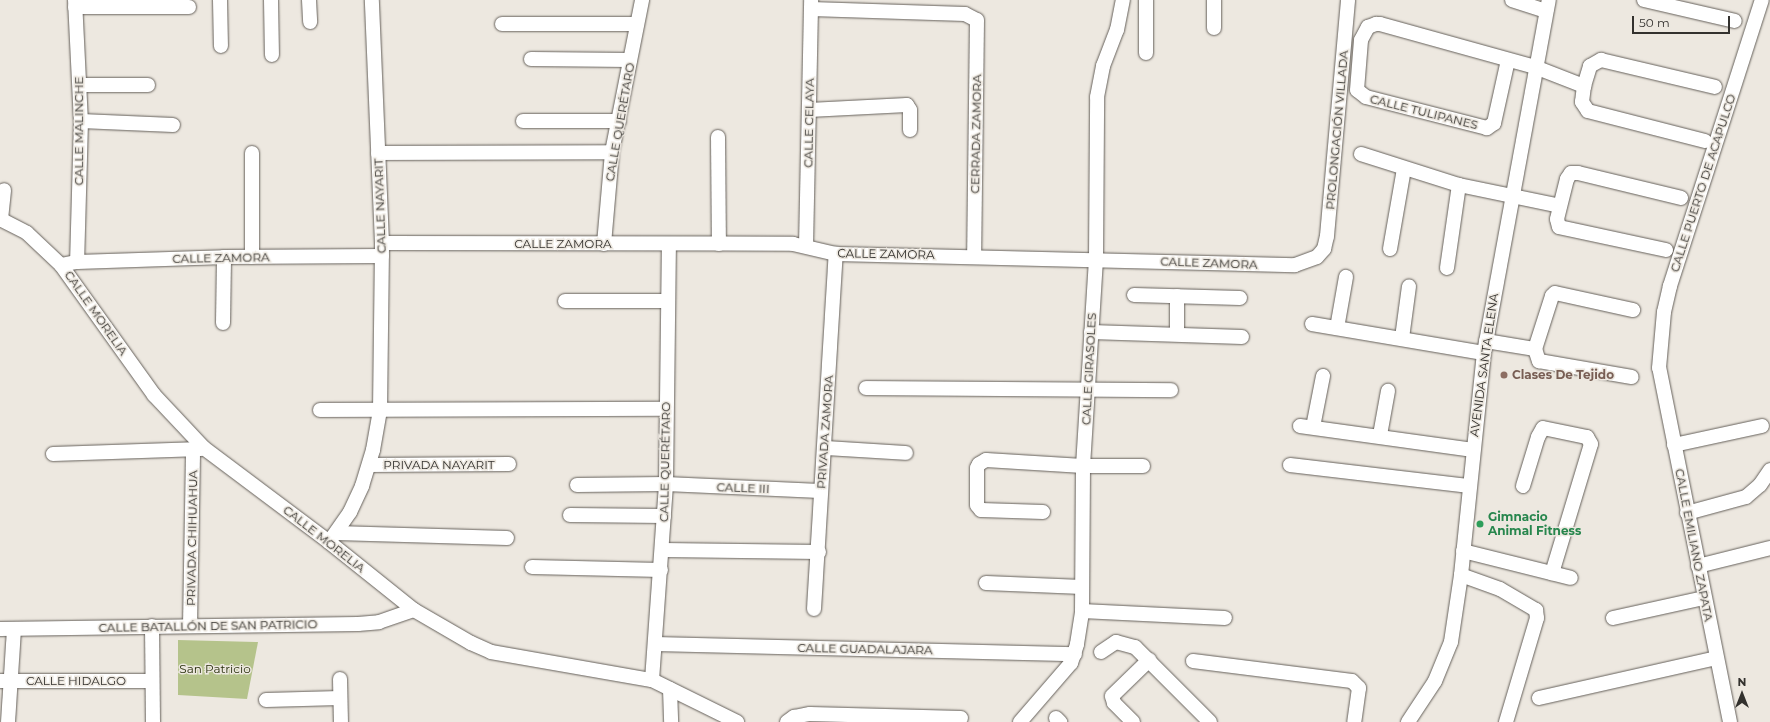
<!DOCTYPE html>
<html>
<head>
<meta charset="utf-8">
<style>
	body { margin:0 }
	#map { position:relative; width:1770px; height:722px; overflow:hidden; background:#ede8e0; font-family:Montserrat,sans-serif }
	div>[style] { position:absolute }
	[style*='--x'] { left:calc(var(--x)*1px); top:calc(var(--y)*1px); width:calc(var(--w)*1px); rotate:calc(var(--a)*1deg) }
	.green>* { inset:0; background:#b5c38b }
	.roads { filter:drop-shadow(0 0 1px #65605a) drop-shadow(0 0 1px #65605a) }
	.minor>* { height:14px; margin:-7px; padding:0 7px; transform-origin:7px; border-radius:7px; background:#fff }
	.dots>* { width:11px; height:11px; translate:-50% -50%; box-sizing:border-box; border:2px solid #ede8e0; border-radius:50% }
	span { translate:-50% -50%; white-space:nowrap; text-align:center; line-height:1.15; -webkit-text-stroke:3px #ede8e0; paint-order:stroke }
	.street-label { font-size:12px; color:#33312e }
	.education-label { font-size:12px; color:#785e54; font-weight:700 }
	.left { translate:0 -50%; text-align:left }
	.leisure-label { font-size:12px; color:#27864d; font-weight:700 }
	.park-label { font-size:12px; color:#272e0a }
	.north { position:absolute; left:1722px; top:674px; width:40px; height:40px; -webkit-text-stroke:3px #ede8e0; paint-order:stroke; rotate:0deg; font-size:11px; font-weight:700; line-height:16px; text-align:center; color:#33312e }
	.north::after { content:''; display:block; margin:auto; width:14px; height:18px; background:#33312e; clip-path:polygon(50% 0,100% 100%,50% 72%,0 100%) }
	.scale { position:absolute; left:1632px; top:16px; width:98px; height:18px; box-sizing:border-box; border:2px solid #33312e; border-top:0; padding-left:5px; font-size:12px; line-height:14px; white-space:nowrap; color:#33312e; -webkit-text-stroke:3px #ede8e0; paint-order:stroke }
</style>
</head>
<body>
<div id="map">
	<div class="green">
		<i style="clip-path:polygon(178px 640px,258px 642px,247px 699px,178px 695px)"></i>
	</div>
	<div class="roads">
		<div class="minor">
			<i style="--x:75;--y:0;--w:121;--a:87.2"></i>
			<i style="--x:81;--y:121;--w:141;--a:91.6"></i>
			<i style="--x:220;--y:0;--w:46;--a:88.8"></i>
			<i style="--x:271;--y:0;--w:55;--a:89"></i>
			<i style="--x:309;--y:0;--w:22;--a:87"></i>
			<i style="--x:1214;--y:0;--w:28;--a:90"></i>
			<i style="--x:1512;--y:0;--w:36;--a:18"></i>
			<i style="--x:1644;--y:0;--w:93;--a:13"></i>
			<i style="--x:75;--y:7;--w:114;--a:0"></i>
			<i style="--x:811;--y:9;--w:154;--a:1.9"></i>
			<i style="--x:965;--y:14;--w:13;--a:27"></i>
			<i style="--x:977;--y:20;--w:236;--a:90.7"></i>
			<i style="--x:502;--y:24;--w:135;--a:0"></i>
			<i style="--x:1146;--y:53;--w:53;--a:-90"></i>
			<i style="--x:531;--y:59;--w:99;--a:0.6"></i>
			<i style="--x:1508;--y:60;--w:65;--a:102.5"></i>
			<i style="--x:1494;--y:123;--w:9;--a:144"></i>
			<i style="--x:1487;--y:128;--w:125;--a:-165.6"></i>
			<i style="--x:1366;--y:97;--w:11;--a:-142"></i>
			<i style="--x:1357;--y:90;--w:50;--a:-85.4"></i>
			<i style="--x:1361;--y:40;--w:15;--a:-62"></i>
			<i style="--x:1368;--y:27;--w:9;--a:-21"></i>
			<i style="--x:1376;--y:24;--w:4;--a:0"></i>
			<i style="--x:1380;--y:24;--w:161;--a:15.5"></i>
			<i style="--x:1535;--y:67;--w:53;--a:21.2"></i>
			<i style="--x:80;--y:85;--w:68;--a:0"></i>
			<i style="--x:809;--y:110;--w:98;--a:-2.9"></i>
			<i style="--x:907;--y:105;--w:6;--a:59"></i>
			<i style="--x:910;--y:110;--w:20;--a:90"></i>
			<i style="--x:81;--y:121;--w:92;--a:2.5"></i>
			<i style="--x:523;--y:121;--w:96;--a:0"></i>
			<i style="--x:718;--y:137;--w:107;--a:89.5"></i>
			<i style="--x:1705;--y:141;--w:121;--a:-165.6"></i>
			<i style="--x:1588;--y:111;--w:11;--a:-124"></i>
			<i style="--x:1582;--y:102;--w:16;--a:-83"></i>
			<i style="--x:1584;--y:86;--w:21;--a:-73"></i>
			<i style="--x:1590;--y:66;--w:13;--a:-29"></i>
			<i style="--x:1601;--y:60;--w:117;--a:13.3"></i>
			<i style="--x:252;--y:153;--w:104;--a:90"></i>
			<i style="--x:378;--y:153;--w:234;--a:-0.2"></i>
			<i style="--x:1361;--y:154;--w:103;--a:17.6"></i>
			<i style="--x:1459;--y:185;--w:103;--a:11.7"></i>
			<i style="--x:0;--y:219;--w:30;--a:27"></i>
			<i style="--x:27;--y:233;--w:47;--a:43.3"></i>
			<i style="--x:61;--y:265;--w:160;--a:54.4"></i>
			<i style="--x:154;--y:395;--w:73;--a:46.7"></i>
			<i style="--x:204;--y:448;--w:156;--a:36.9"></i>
			<i style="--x:329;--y:542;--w:109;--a:38.7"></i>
			<i style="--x:414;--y:610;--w:66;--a:30.1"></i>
			<i style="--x:471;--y:643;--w:22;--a:24"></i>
			<i style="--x:491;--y:652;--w:163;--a:9.9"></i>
			<i style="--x:652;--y:680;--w:95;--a:26.3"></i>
			<i style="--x:1;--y:219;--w:29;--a:-84"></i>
			<i style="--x:382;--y:243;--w:411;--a:0.1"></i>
			<i style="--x:793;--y:244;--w:44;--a:13.1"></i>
			<i style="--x:836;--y:254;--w:459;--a:1.4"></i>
			<i style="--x:1295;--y:265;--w:23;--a:-20"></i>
			<i style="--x:1317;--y:257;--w:11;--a:-49"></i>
			<i style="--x:1324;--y:249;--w:13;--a:-77"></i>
			<i style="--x:1327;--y:236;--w:237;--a:-84.9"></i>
			<i style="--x:604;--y:244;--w:92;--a:-85"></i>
			<i style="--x:612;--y:152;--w:155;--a:-78.8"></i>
			<i style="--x:806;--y:246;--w:246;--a:-88.8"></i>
			<i style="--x:1390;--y:249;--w:81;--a:-80.1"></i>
			<i style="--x:1666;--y:250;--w:109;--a:-167.9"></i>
			<i style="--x:1559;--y:227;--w:8;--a:-104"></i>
			<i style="--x:1557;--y:219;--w:41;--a:-76"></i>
			<i style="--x:1567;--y:179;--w:7;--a:-56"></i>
			<i style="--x:1571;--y:173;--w:7;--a:0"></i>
			<i style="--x:1578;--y:173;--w:106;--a:13.6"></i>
			<i style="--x:61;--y:265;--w:16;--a:-11"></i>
			<i style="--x:77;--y:262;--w:147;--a:-1.9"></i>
			<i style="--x:224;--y:257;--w:158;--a:-0.4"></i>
			<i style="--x:1447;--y:268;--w:84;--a:-81.8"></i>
			<i style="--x:1134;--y:295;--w:106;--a:1.6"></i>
			<i style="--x:1177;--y:296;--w:38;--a:90"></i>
			<i style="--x:565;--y:301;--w:102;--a:0"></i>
			<i style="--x:223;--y:323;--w:66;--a:-89.1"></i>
			<i style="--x:1312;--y:324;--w:174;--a:9.6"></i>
			<i style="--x:1337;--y:328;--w:52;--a:-80"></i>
			<i style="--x:1091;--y:332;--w:151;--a:1.9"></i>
			<i style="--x:1402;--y:338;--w:52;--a:-82.3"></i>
			<i style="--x:1486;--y:341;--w:50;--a:9.3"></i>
			<i style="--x:1535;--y:349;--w:13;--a:72"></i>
			<i style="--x:1539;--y:361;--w:94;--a:9.8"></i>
			<i style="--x:1535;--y:349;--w:56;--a:-72.2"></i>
			<i style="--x:1552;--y:296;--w:4;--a:-45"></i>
			<i style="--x:1555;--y:293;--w:80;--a:12.3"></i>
			<i style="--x:866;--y:388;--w:305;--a:0.4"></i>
			<i style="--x:320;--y:410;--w:345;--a:-0.2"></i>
			<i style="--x:1300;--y:426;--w:175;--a:7.9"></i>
			<i style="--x:1313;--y:427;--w:52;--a:-78.9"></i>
			<i style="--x:1380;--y:435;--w:45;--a:-79.7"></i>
			<i style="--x:1674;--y:445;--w:90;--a:-12.2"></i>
			<i style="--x:825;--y:448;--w:81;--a:3.5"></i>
			<i style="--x:53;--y:454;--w:148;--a:-1.9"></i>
			<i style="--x:369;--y:465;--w:140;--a:-0.4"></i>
			<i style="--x:1290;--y:465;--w:179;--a:6.7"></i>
			<i style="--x:577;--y:485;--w:89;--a:-0.6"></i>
			<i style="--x:666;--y:484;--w:154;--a:2.6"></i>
			<i style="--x:1523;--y:486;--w:51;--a:-73"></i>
			<i style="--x:1538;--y:437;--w:10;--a:-61"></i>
			<i style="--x:1543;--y:428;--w:45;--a:11.6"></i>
			<i style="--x:1587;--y:437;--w:8;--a:60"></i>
			<i style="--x:1591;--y:444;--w:135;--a:106.8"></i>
			<i style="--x:1043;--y:512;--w:62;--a:-178.2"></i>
			<i style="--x:981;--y:510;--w:6;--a:-129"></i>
			<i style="--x:977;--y:505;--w:37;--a:-90"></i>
			<i style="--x:977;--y:468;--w:4;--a:-63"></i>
			<i style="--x:979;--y:464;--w:8;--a:-30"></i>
			<i style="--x:986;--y:460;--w:97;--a:3.5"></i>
			<i style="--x:1083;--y:466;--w:60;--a:0"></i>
			<i style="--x:1687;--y:513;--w:61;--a:-15.2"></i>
			<i style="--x:1746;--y:497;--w:18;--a:-41"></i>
			<i style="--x:1760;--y:485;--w:18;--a:-56"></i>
			<i style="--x:570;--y:515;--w:94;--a:0.6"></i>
			<i style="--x:336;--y:533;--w:171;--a:1.7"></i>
			<i style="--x:329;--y:542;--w:37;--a:-55"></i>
			<i style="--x:350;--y:512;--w:29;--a:-65"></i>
			<i style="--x:362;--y:486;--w:38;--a:-73"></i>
			<i style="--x:373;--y:450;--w:40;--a:-80"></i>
			<i style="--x:380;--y:411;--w:168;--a:-89.3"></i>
			<i style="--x:382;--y:243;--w:243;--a:-92.4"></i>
			<i style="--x:663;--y:550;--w:156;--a:0.7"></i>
			<i style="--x:1463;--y:551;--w:111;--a:14"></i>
			<i style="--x:1698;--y:566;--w:74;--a:-14"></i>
			<i style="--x:532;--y:567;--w:129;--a:1.3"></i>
			<i style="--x:1461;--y:575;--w:41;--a:19.7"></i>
			<i style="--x:1500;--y:589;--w:42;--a:30.3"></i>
			<i style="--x:1536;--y:610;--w:8;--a:83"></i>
			<i style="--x:1537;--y:618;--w:109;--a:106.6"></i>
			<i style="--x:986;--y:583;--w:96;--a:2.4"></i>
			<i style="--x:814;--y:609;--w:356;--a:-86.5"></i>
			<i style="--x:1082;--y:611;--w:143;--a:2.8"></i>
			<i style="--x:1613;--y:618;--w:93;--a:-12.4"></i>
			<i style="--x:152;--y:626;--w:96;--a:89.4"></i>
			<i style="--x:190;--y:626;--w:177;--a:-89"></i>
			<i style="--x:0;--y:629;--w:358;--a:-0.8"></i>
			<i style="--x:358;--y:624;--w:21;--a:-5"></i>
			<i style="--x:379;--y:622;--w:37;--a:-19"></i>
			<i style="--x:655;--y:644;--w:420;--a:1.4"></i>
			<i style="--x:1101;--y:652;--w:18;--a:-34"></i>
			<i style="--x:1116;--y:642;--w:20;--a:15"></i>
			<i style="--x:1135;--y:647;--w:106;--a:45"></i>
			<i style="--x:1193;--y:661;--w:160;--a:7.2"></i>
			<i style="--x:1352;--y:681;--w:10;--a:45"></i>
			<i style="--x:1359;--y:688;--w:34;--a:98"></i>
			<i style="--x:340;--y:679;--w:43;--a:88.7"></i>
			<i style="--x:652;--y:680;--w:196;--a:-85.9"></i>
			<i style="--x:666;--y:484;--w:240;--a:-89.3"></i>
			<i style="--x:0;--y:681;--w:151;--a:0"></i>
			<i style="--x:670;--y:689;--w:33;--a:88"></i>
			<i style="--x:1539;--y:698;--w:182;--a:-12.7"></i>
			<i style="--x:266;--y:700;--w:74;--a:-1.5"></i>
			<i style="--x:1056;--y:718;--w:6;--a:45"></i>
			<i style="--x:8;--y:722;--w:93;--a:-86.3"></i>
			<i style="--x:787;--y:722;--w:9;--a:-36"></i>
			<i style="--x:794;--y:717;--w:16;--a:-11"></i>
			<i style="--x:810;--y:714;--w:151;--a:1.5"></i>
			<i style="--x:1020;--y:722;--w:78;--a:-49.2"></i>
			<i style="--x:1071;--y:663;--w:20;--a:-72"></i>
			<i style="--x:1077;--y:644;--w:33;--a:-81"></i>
			<i style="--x:1082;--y:611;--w:145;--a:-89.6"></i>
			<i style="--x:1083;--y:466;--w:207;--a:-86.4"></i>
			<i style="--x:1096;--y:259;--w:162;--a:-89.6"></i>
			<i style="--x:1097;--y:97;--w:32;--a:-79"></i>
			<i style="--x:1103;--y:66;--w:39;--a:-69"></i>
			<i style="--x:1117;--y:30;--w:31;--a:-79"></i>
			<i style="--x:1133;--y:722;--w:27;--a:-135"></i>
			<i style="--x:1114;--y:703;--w:7;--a:-106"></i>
			<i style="--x:1112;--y:696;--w:52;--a:-44.2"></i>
			<i style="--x:1408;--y:722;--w:49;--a:-56.6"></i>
			<i style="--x:1435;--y:681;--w:42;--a:-67.7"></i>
			<i style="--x:1451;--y:642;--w:68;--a:-81.5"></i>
			<i style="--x:1461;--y:575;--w:223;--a:-84.1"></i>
			<i style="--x:1484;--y:353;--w:359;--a:-79.6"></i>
			<i style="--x:1730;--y:722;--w:361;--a:-101.3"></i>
			<i style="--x:1659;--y:368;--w:56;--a:-84.9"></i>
			<i style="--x:1664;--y:312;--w:27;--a:-77"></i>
			<i style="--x:1670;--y:286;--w:300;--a:-72.2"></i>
		</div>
	</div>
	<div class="dots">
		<i style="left:1504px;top:375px;background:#8d6e63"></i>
		<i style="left:1480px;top:524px;background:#2e9e5b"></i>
	</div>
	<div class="street-label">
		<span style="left:1424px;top:112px;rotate:14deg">CALLE TULIPANES</span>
		<span style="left:620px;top:122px;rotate:-80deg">CALLE QUERÉTARO</span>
		<span style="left:809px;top:123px;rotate:-89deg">CALLE CELAYA</span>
		<span style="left:1337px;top:130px;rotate:-85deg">PROLONGACIÓN VILLADA</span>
		<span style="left:79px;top:131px;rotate:-90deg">CALLE MALINCHE</span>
		<span style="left:976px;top:134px;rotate:-89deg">CERRADA ZAMORA</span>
		<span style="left:1703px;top:183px;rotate:-72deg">CALLE PUERTO DE ACAPULCO</span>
		<span style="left:380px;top:206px;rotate:-92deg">CALLE NAYARIT</span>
		<span style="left:563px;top:244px">CALLE ZAMORA</span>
		<span style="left:886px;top:254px;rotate:1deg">CALLE ZAMORA</span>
		<span style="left:221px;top:258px;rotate:-1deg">CALLE ZAMORA</span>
		<span style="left:1209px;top:263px;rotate:2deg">CALLE ZAMORA</span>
		<span style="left:96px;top:313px;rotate:55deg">CALLE MORELIA</span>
		<span style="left:1484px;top:365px;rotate:-82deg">AVENIDA SANTA ELENA</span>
		<span style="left:1089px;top:369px;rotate:-87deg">CALLE GIRASOLES</span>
		<span style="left:825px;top:432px;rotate:-86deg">PRIVADA ZAMORA</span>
		<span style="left:665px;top:462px;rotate:-89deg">CALLE QUERÉTARO</span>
		<span style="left:439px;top:465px">PRIVADA NAYARIT</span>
		<span style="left:743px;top:488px;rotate:2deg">CALLE III</span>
		<span style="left:192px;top:538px;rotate:-89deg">PRIVADA CHIHUAHUA</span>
		<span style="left:324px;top:539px;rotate:38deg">CALLE MORELIA</span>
		<span style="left:1694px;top:545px;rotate:79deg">CALLE EMILIANO ZAPATA</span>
		<span style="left:208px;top:626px;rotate:-1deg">CALLE BATALLÓN DE SAN PATRICIO</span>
		<span style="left:865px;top:649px;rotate:1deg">CALLE GUADALAJARA</span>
		<span style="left:76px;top:681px">CALLE HIDALGO</span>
	</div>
	<div class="education-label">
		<span class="left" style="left:1512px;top:375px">Clases De Tejido</span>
	</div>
	<div class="leisure-label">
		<span class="left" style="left:1488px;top:524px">Gimnacio<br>Animal Fitness</span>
	</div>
	<div class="park-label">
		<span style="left:215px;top:669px">San Patricio</span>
	</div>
	<div class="north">N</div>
	<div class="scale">50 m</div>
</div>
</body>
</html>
